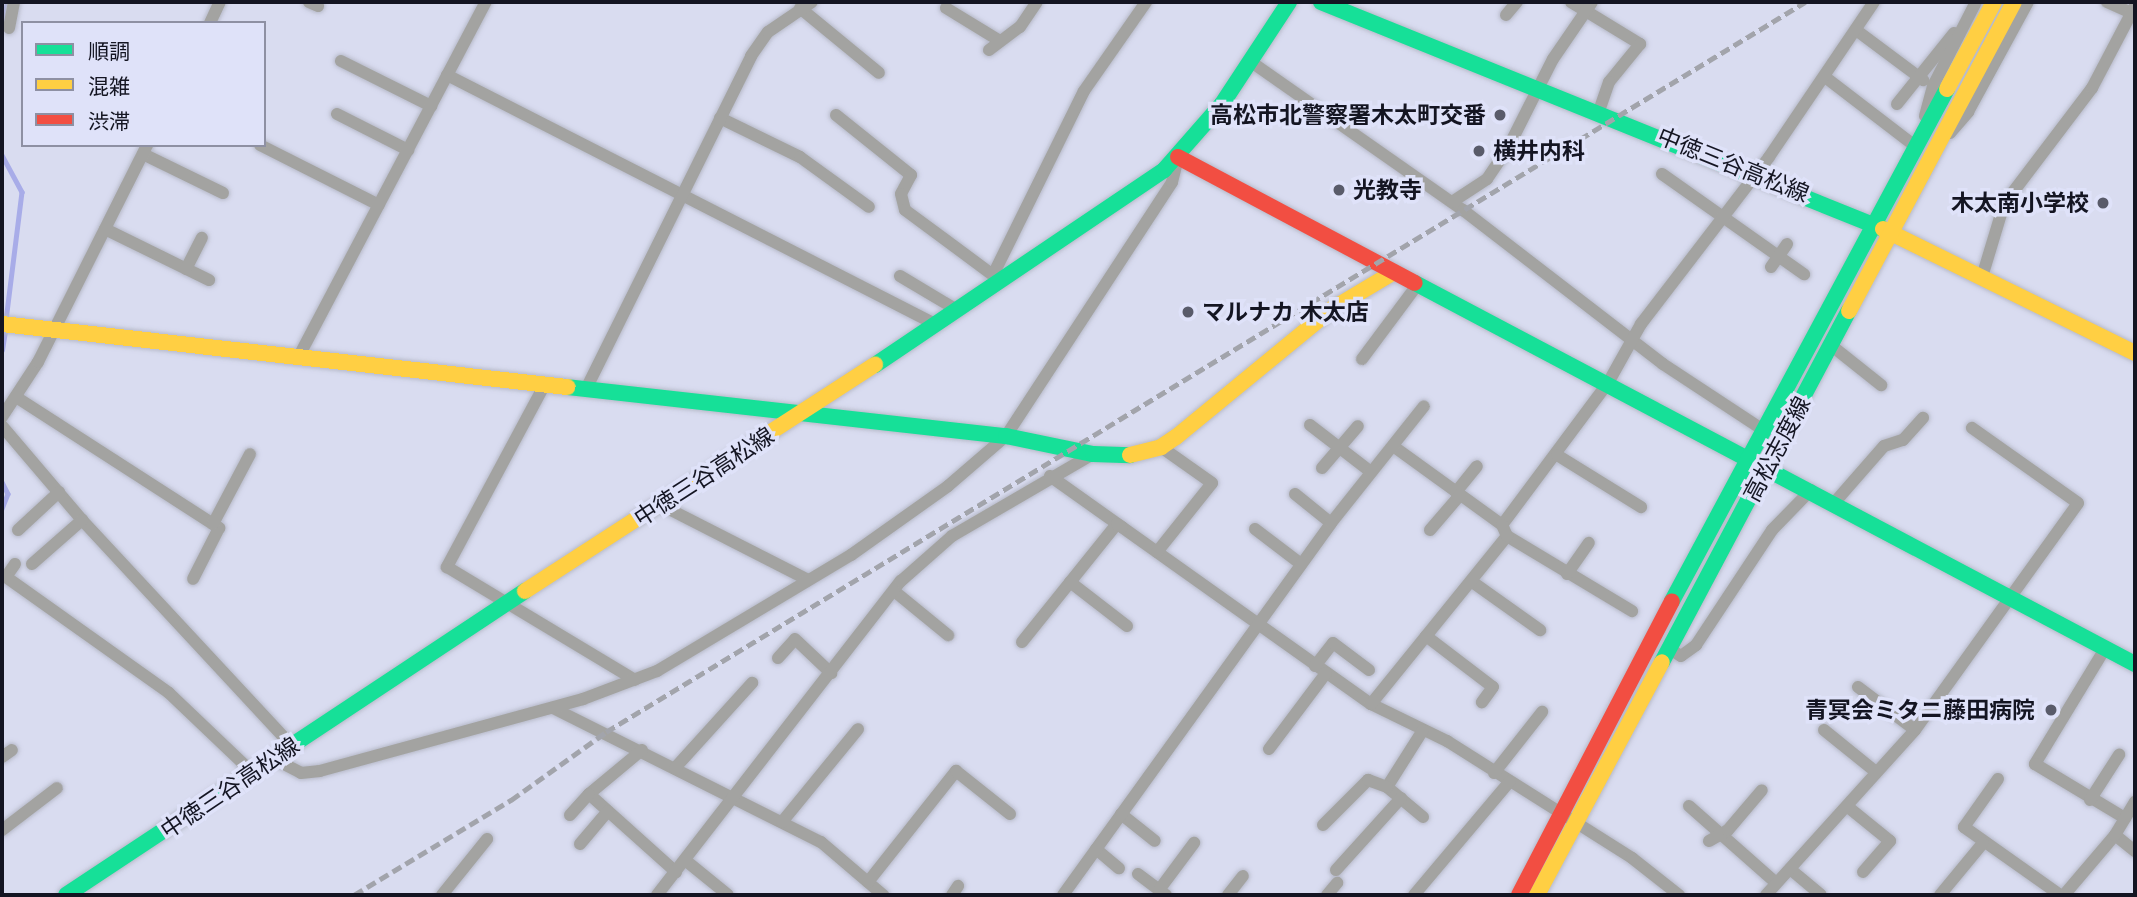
<!DOCTYPE html>
<html>
<head>
<meta charset="utf-8">
<style>
	body { margin:0 }
	#map { position:relative; width:2137px; height:897px; overflow:hidden; background:#d9dcf0; font-family:"Space Grotesk","Noto Sans JP",sans-serif }
	div>[style] { position:absolute }
	[style*='--x'] { left:calc(var(--x)*1px); top:calc(var(--y)*1px); width:calc(var(--w)*1px); rotate:calc(var(--a)*1deg) }
	.stream>* { height:4.5px; margin:-2.25px; padding:0 2.25px; transform-origin:2.25px; border-radius:2.25px; background:#a8ace8 }
	.roads { filter:drop-shadow(0 0 2px #b7bac9) drop-shadow(0 0 2px #b7bac9) }
	.street>* { height:12px; margin:-6px; padding:0 6px; transform-origin:6px; border-radius:6px; background:#a3a3a1 }
	.fast>* { height:16px; margin:-8px; padding:0 8px; transform-origin:8px; border-radius:8px; background:#16e098 }
	.slow>* { height:16px; margin:-8px; padding:0 8px; transform-origin:8px; border-radius:8px; background:#ffcf43 }
	.jam>* { height:16px; margin:-8px; padding:0 8px; transform-origin:8px; border-radius:8px; background:#f24e42 }
	.rail>* { height:4.5px; margin-top:-2.25px; transform-origin:0; background:repeating-linear-gradient(90deg,#a2a4ab 0 10px,transparent 0 15px) }
	.dots>* { width:19px; height:19px; translate:-50% -50%; box-sizing:border-box; border:4px solid #dfe2f9; border-radius:50% }
	span { translate:-50% -50%; white-space:nowrap; text-align:center; line-height:1.15; -webkit-text-stroke:7px #dfe2f9; paint-order:stroke }
	.poi-label { font-size:23px; color:#141522; font-weight:700 }
	.right { translate:-100% -50%; text-align:right }
	.left { translate:0 -50%; text-align:left }
	.street-label { font-size:23px; color:#141522 }
	.frame { position:absolute; inset:0; border:4px solid #141522; pointer-events:none }
	.legend { position:absolute; left:21px; top:21px; width:245px; height:126px; box-sizing:border-box; background:#dfe2f9; border:2px solid #8e90a3; margin:0; padding:9px 12px; list-style:none; font-size:21px; color:#141522 }
	.legend li { display:flex; align-items:center; gap:14px; height:35px }
	.legend b { width:35px; border:2px solid #8e90a3 }
</style>
</head>
<body>
<div id="map">
	<div class="stream">
		<i style="--x:2;--y:30;--w:28;--a:-80"></i>
		<i style="--x:2;--y:155;--w:42;--a:61.6"></i>
		<i style="--x:22;--y:192;--w:130;--a:97.1"></i>
		<i style="--x:2;--y:350;--w:20;--a:-81"></i>
		<i style="--x:2;--y:482;--w:13;--a:63"></i>
		<i style="--x:8;--y:494;--w:16;--a:112"></i>
	</div>
	<div class="roads">
		<div class="street">
			<i style="--x:309;--y:2;--w:10;--a:24"></i>
			<i style="--x:1571;--y:2;--w:81;--a:31.3"></i>
			<i style="--x:1640;--y:44;--w:49;--a:129.2"></i>
			<i style="--x:1609;--y:82;--w:31;--a:109"></i>
			<i style="--x:2107;--y:2;--w:27;--a:24"></i>
			<i style="--x:800;--y:8;--w:102;--a:39.4"></i>
			<i style="--x:946;--y:8;--w:63;--a:31.4"></i>
			<i style="--x:1506;--y:15;--w:17;--a:-50"></i>
			<i style="--x:210;--y:23;--w:23;--a:-65"></i>
			<i style="--x:9;--y:28;--w:26;--a:-79"></i>
			<i style="--x:1856;--y:30;--w:84;--a:36.7"></i>
			<i style="--x:989;--y:50;--w:39;--a:-37"></i>
			<i style="--x:1020;--y:27;--w:30;--a:-56"></i>
			<i style="--x:341;--y:61;--w:101;--a:26.6"></i>
			<i style="--x:1250;--y:61;--w:260;--a:35"></i>
			<i style="--x:1463;--y:210;--w:252;--a:37.6"></i>
			<i style="--x:1663;--y:364;--w:120;--a:33.4"></i>
			<i style="--x:447;--y:75;--w:548;--a:27.03"></i>
			<i style="--x:1825;--y:77;--w:113;--a:37.5"></i>
			<i style="--x:1915;--y:146;--w:6;--a:-72"></i>
			<i style="--x:1897;--y:104;--w:91;--a:-51.2"></i>
			<i style="--x:337;--y:114;--w:80;--a:26.9"></i>
			<i style="--x:836;--y:115;--w:96;--a:38.7"></i>
			<i style="--x:911;--y:175;--w:21;--a:118"></i>
			<i style="--x:901;--y:194;--w:16;--a:76"></i>
			<i style="--x:905;--y:210;--w:114;--a:36.5"></i>
			<i style="--x:1925;--y:116;--w:31;--a:-75"></i>
			<i style="--x:1933;--y:86;--w:94;--a:-62.9"></i>
			<i style="--x:720;--y:118;--w:89;--a:26"></i>
			<i style="--x:800;--y:157;--w:85;--a:35.9"></i>
			<i style="--x:1950;--y:133;--w:28;--a:-49"></i>
			<i style="--x:1968;--y:112;--w:125;--a:-61.4"></i>
			<i style="--x:260;--y:145;--w:133;--a:26.8"></i>
			<i style="--x:143;--y:154;--w:89;--a:26"></i>
			<i style="--x:1662;--y:174;--w:174;--a:35.2"></i>
			<i style="--x:1452;--y:202;--w:42;--a:-33.3"></i>
			<i style="--x:1487;--y:179;--w:40;--a:-56"></i>
			<i style="--x:1509;--y:146;--w:97;--a:-63.2"></i>
			<i style="--x:1553;--y:59;--w:69;--a:-55.6"></i>
			<i style="--x:105;--y:229;--w:116;--a:26.1"></i>
			<i style="--x:1771;--y:267;--w:28;--a:-55"></i>
			<i style="--x:186;--y:269;--w:35;--a:-63"></i>
			<i style="--x:993;--y:275;--w:205;--a:-63.7"></i>
			<i style="--x:1084;--y:91;--w:108;--a:-55.1"></i>
			<i style="--x:900;--y:276;--w:66;--a:30.8"></i>
			<i style="--x:1982;--y:277;--w:76;--a:-73.2"></i>
			<i style="--x:2004;--y:204;--w:146;--a:-52.8"></i>
			<i style="--x:2092;--y:88;--w:93;--a:-62.3"></i>
			<i style="--x:1832;--y:346;--w:63;--a:38.5"></i>
			<i style="--x:298;--y:358;--w:403;--a:-62.2"></i>
			<i style="--x:1362;--y:359;--w:94;--a:-53.3"></i>
			<i style="--x:545;--y:384;--w:208;--a:118.2"></i>
			<i style="--x:447;--y:567;--w:219;--a:31"></i>
			<i style="--x:586;--y:389;--w:372;--a:-63.6"></i>
			<i style="--x:751;--y:56;--w:29;--a:-55"></i>
			<i style="--x:768;--y:32;--w:53;--a:-34.3"></i>
			<i style="--x:16;--y:397;--w:242;--a:32.8"></i>
			<i style="--x:219;--y:528;--w:57;--a:117"></i>
			<i style="--x:2;--y:417;--w:66;--a:-56.8"></i>
			<i style="--x:38;--y:362;--w:243;--a:-63.3"></i>
			<i style="--x:1310;--y:425;--w:77;--a:37.6"></i>
			<i style="--x:2;--y:426;--w:123;--a:49.6"></i>
			<i style="--x:82;--y:520;--w:309;--a:47.1"></i>
			<i style="--x:1393;--y:446;--w:135;--a:35.9"></i>
			<i style="--x:1502;--y:525;--w:177;--a:-53.3"></i>
			<i style="--x:1608;--y:383;--w:68;--a:-60.8"></i>
			<i style="--x:1641;--y:324;--w:210;--a:-52.5"></i>
			<i style="--x:1769;--y:157;--w:187;--a:-55.9"></i>
			<i style="--x:1557;--y:455;--w:99;--a:31.8"></i>
			<i style="--x:1322;--y:468;--w:55;--a:-49.4"></i>
			<i style="--x:1050;--y:476;--w:394;--a:35.4"></i>
			<i style="--x:1371;--y:704;--w:85;--a:26"></i>
			<i style="--x:1447;--y:741;--w:219;--a:32.3"></i>
			<i style="--x:1632;--y:858;--w:60;--a:38.2"></i>
			<i style="--x:1456;--y:492;--w:33;--a:-51"></i>
			<i style="--x:1295;--y:494;--w:46;--a:38.9"></i>
			<i style="--x:1835;--y:502;--w:74;--a:-48.8"></i>
			<i style="--x:1884;--y:446;--w:20;--a:-18"></i>
			<i style="--x:1903;--y:440;--w:30;--a:-48"></i>
			<i style="--x:661;--y:505;--w:165;--a:27"></i>
			<i style="--x:213;--y:524;--w:79;--a:-62.1"></i>
			<i style="--x:1255;--y:529;--w:58;--a:37.3"></i>
			<i style="--x:18;--y:530;--w:56;--a:-42.8"></i>
			<i style="--x:1430;--y:530;--w:46;--a:-49.4"></i>
			<i style="--x:1507;--y:536;--w:146;--a:31"></i>
			<i style="--x:1157;--y:552;--w:88;--a:-51.4"></i>
			<i style="--x:1212;--y:483;--w:62;--a:-144.8"></i>
			<i style="--x:15;--y:564;--w:16;--a:125"></i>
			<i style="--x:6;--y:577;--w:200;--a:35.4"></i>
			<i style="--x:169;--y:693;--w:116;--a:43.6"></i>
			<i style="--x:32;--y:564;--w:67;--a:-41.3"></i>
			<i style="--x:1567;--y:574;--w:38;--a:-55"></i>
			<i style="--x:1471;--y:581;--w:85;--a:35.4"></i>
			<i style="--x:1070;--y:582;--w:72;--a:37.7"></i>
			<i style="--x:894;--y:591;--w:70;--a:39.2"></i>
			<i style="--x:1426;--y:636;--w:84;--a:37.3"></i>
			<i style="--x:1493;--y:687;--w:19;--a:126"></i>
			<i style="--x:1022;--y:642;--w:151;--a:-51.2"></i>
			<i style="--x:1117;--y:524;--w:6;--a:31"></i>
			<i style="--x:2106;--y:647;--w:137;--a:121.3"></i>
			<i style="--x:2035;--y:764;--w:105;--a:31"></i>
			<i style="--x:1668;--y:648;--w:15;--a:32"></i>
			<i style="--x:1681;--y:656;--w:19;--a:-36"></i>
			<i style="--x:1696;--y:645;--w:138;--a:-56.5"></i>
			<i style="--x:1772;--y:530;--w:56;--a:-45.7"></i>
			<i style="--x:778;--y:658;--w:25;--a:-48"></i>
			<i style="--x:795;--y:639;--w:50;--a:43.4"></i>
			<i style="--x:1315;--y:666;--w:29;--a:-52"></i>
			<i style="--x:1333;--y:643;--w:45;--a:36.9"></i>
			<i style="--x:1858;--y:687;--w:71;--a:37"></i>
			<i style="--x:1371;--y:704;--w:216;--a:-51"></i>
			<i style="--x:1507;--y:536;--w:12;--a:-114"></i>
			<i style="--x:553;--y:708;--w:300;--a:26.6"></i>
			<i style="--x:821;--y:842;--w:82;--a:40.5"></i>
			<i style="--x:1824;--y:730;--w:67;--a:38.9"></i>
			<i style="--x:1269;--y:749;--w:95;--a:-53.1"></i>
			<i style="--x:642;--y:750;--w:69;--a:140.3"></i>
			<i style="--x:589;--y:794;--w:117;--a:41.9"></i>
			<i style="--x:2;--y:757;--w:12;--a:-35"></i>
			<i style="--x:274;--y:759;--w:30;--a:27"></i>
			<i style="--x:301;--y:773;--w:19;--a:-6"></i>
			<i style="--x:320;--y:771;--w:273;--a:-15.3"></i>
			<i style="--x:583;--y:699;--w:79;--a:-20.7"></i>
			<i style="--x:657;--y:671;--w:226;--a:-30.9"></i>
			<i style="--x:851;--y:555;--w:119;--a:-35.4"></i>
			<i style="--x:948;--y:486;--w:77;--a:-40.8"></i>
			<i style="--x:1006;--y:436;--w:303;--a:-56.8"></i>
			<i style="--x:1172;--y:182;--w:25;--a:-76"></i>
			<i style="--x:675;--y:768;--w:115;--a:-47.8"></i>
			<i style="--x:1494;--y:773;--w:78;--a:-51.8"></i>
			<i style="--x:1998;--y:779;--w:59;--a:125.3"></i>
			<i style="--x:1964;--y:827;--w:118;--a:35.3"></i>
			<i style="--x:2090;--y:800;--w:54;--a:-57.2"></i>
			<i style="--x:1689;--y:806;--w:116;--a:41.5"></i>
			<i style="--x:1848;--y:807;--w:54;--a:39"></i>
			<i style="--x:1890;--y:841;--w:41;--a:131.1"></i>
			<i style="--x:1121;--y:814;--w:43;--a:38.5"></i>
			<i style="--x:570;--y:815;--w:28;--a:-48"></i>
			<i style="--x:1423;--y:817;--w:47;--a:-140.2"></i>
			<i style="--x:1387;--y:787;--w:67;--a:-57.7"></i>
			<i style="--x:782;--y:822;--w:120;--a:-50.7"></i>
			<i style="--x:1323;--y:825;--w:64;--a:-45"></i>
			<i style="--x:1368;--y:780;--w:20;--a:20"></i>
			<i style="--x:2;--y:830;--w:69;--a:-37.4"></i>
			<i style="--x:2115;--y:835;--w:26;--a:39"></i>
			<i style="--x:1709;--y:841;--w:22;--a:-30"></i>
			<i style="--x:1728;--y:830;--w:52;--a:-49.6"></i>
			<i style="--x:580;--y:844;--w:43;--a:-49.7"></i>
			<i style="--x:1096;--y:849;--w:30;--a:40"></i>
			<i style="--x:685;--y:860;--w:55;--a:39.1"></i>
			<i style="--x:1790;--y:869;--w:40;--a:40"></i>
			<i style="--x:1336;--y:870;--w:97;--a:-47.9"></i>
			<i style="--x:1138;--y:874;--w:26;--a:37"></i>
			<i style="--x:868;--y:882;--w:142;--a:-51.6"></i>
			<i style="--x:956;--y:771;--w:69;--a:38.5"></i>
			<i style="--x:442;--y:895;--w:72;--a:-51.2"></i>
			<i style="--x:657;--y:895;--w:398;--a:-52.2"></i>
			<i style="--x:901;--y:581;--w:68;--a:-41.4"></i>
			<i style="--x:952;--y:536;--w:163;--a:-30.2"></i>
			<i style="--x:952;--y:895;--w:11;--a:-56"></i>
			<i style="--x:1063;--y:895;--w:458;--a:-54.2"></i>
			<i style="--x:1331;--y:523;--w:149;--a:-51.5"></i>
			<i style="--x:1166;--y:895;--w:9;--a:-144"></i>
			<i style="--x:1159;--y:890;--w:59;--a:-53.3"></i>
			<i style="--x:1228;--y:895;--w:24;--a:-52"></i>
			<i style="--x:1327;--y:895;--w:16;--a:-50"></i>
			<i style="--x:1414;--y:895;--w:148;--a:-49.9"></i>
			<i style="--x:1766;--y:895;--w:222;--a:-47.9"></i>
			<i style="--x:1915;--y:730;--w:279;--a:-54.3"></i>
			<i style="--x:2078;--y:503;--w:130;--a:-144.7"></i>
			<i style="--x:1940;--y:895;--w:67;--a:-50.4"></i>
			<i style="--x:2064;--y:895;--w:79;--a:-49.6"></i>
			<i style="--x:2115;--y:835;--w:39;--a:-59"></i>
		</div>
		<div class="fast">
			<i style="--x:1321;--y:2;--w:606;--a:21.99"></i>
			<i style="--x:1415;--y:283;--w:815;--a:27.89"></i>
			<i style="--x:875;--y:365;--w:349;--a:-34"></i>
			<i style="--x:1164;--y:170;--w:88;--a:-48.7"></i>
			<i style="--x:1222;--y:104;--w:122;--a:-56.7"></i>
			<i style="--x:567;--y:387;--w:442;--a:6.4"></i>
			<i style="--x:1006;--y:436;--w:89;--a:11.7"></i>
			<i style="--x:1093;--y:454;--w:37;--a:2"></i>
			<i style="--x:1672;--y:601;--w:581;--a:-61.76"></i>
			<i style="--x:1662;--y:662;--w:398;--a:-62"></i>
			<i style="--x:66;--y:895;--w:551;--a:-33.52"></i>
		</div>
		<div class="slow">
			<i style="--x:1947;--y:89;--w:99;--a:-61.6"></i>
			<i style="--x:1883;--y:229;--w:281;--a:26.2"></i>
			<i style="--x:1849;--y:311;--w:350;--a:-61.9"></i>
			<i style="--x:2;--y:324;--w:569;--a:6.36"></i>
			<i style="--x:1130;--y:455;--w:32;--a:-14"></i>
			<i style="--x:1161;--y:447;--w:18;--a:-34"></i>
			<i style="--x:1176;--y:437;--w:202;--a:-39.4"></i>
			<i style="--x:1332;--y:309;--w:72;--a:-30.8"></i>
			<i style="--x:525;--y:591;--w:417;--a:-32.9"></i>
			<i style="--x:1537;--y:895;--w:264;--a:-61.8"></i>
		</div>
		<div class="jam">
			<i style="--x:1178;--y:157;--w:268;--a:28"></i>
			<i style="--x:1519;--y:895;--w:331;--a:-62.5"></i>
		</div>
	</div>
	<div class="rail">
		<i style="--x:354;--y:895;--w:184;--a:-31.2"></i>
		<i style="--x:511;--y:800;--w:117;--a:-35.6"></i>
		<i style="--x:606;--y:732;--w:1404;--a:-31.33"></i>
	</div>
	<div class="dots">
		<i style="left:1500px;top:115px;background:#595b6a"></i>
		<i style="left:1479px;top:151px;background:#595b6a"></i>
		<i style="left:1339px;top:190px;background:#595b6a"></i>
		<i style="left:2103px;top:203px;background:#595b6a"></i>
		<i style="left:1188px;top:312px;background:#595b6a"></i>
		<i style="left:2051px;top:710px;background:#595b6a"></i>
	</div>
	<div class="poi-label">
		<span class="right" style="left:1486px;top:115px">高松市北警察署木太町交番</span>
		<span class="left" style="left:1493px;top:151px">横井内科</span>
		<span class="left" style="left:1353px;top:190px">光教寺</span>
		<span class="right" style="left:2089px;top:203px">木太南小学校</span>
		<span class="left" style="left:1202px;top:312px">マルナカ 木太店</span>
		<span class="right" style="left:2035px;top:710px">青冥会ミタニ藤田病院</span>
	</div>
	<div class="street-label">
		<span style="left:1733px;top:165px;rotate:22deg">中徳三谷高松線</span>
		<span style="left:1777px;top:449px;rotate:-62deg">高松志度線</span>
		<span style="left:704px;top:477px;rotate:-33deg">中徳三谷高松線</span>
		<span style="left:230px;top:788px;rotate:-34deg">中徳三谷高松線</span>
	</div>
	<div class="frame"></div>
	<ul class="legend">
	<li><b style="height:9px;background:#16e098"></b>順調</li>
	<li><b style="height:9px;background:#ffcf43"></b>混雑</li>
	<li><b style="height:9px;background:#f24e42"></b>渋滞</li>
	</ul>
</div>
</body>
</html>
